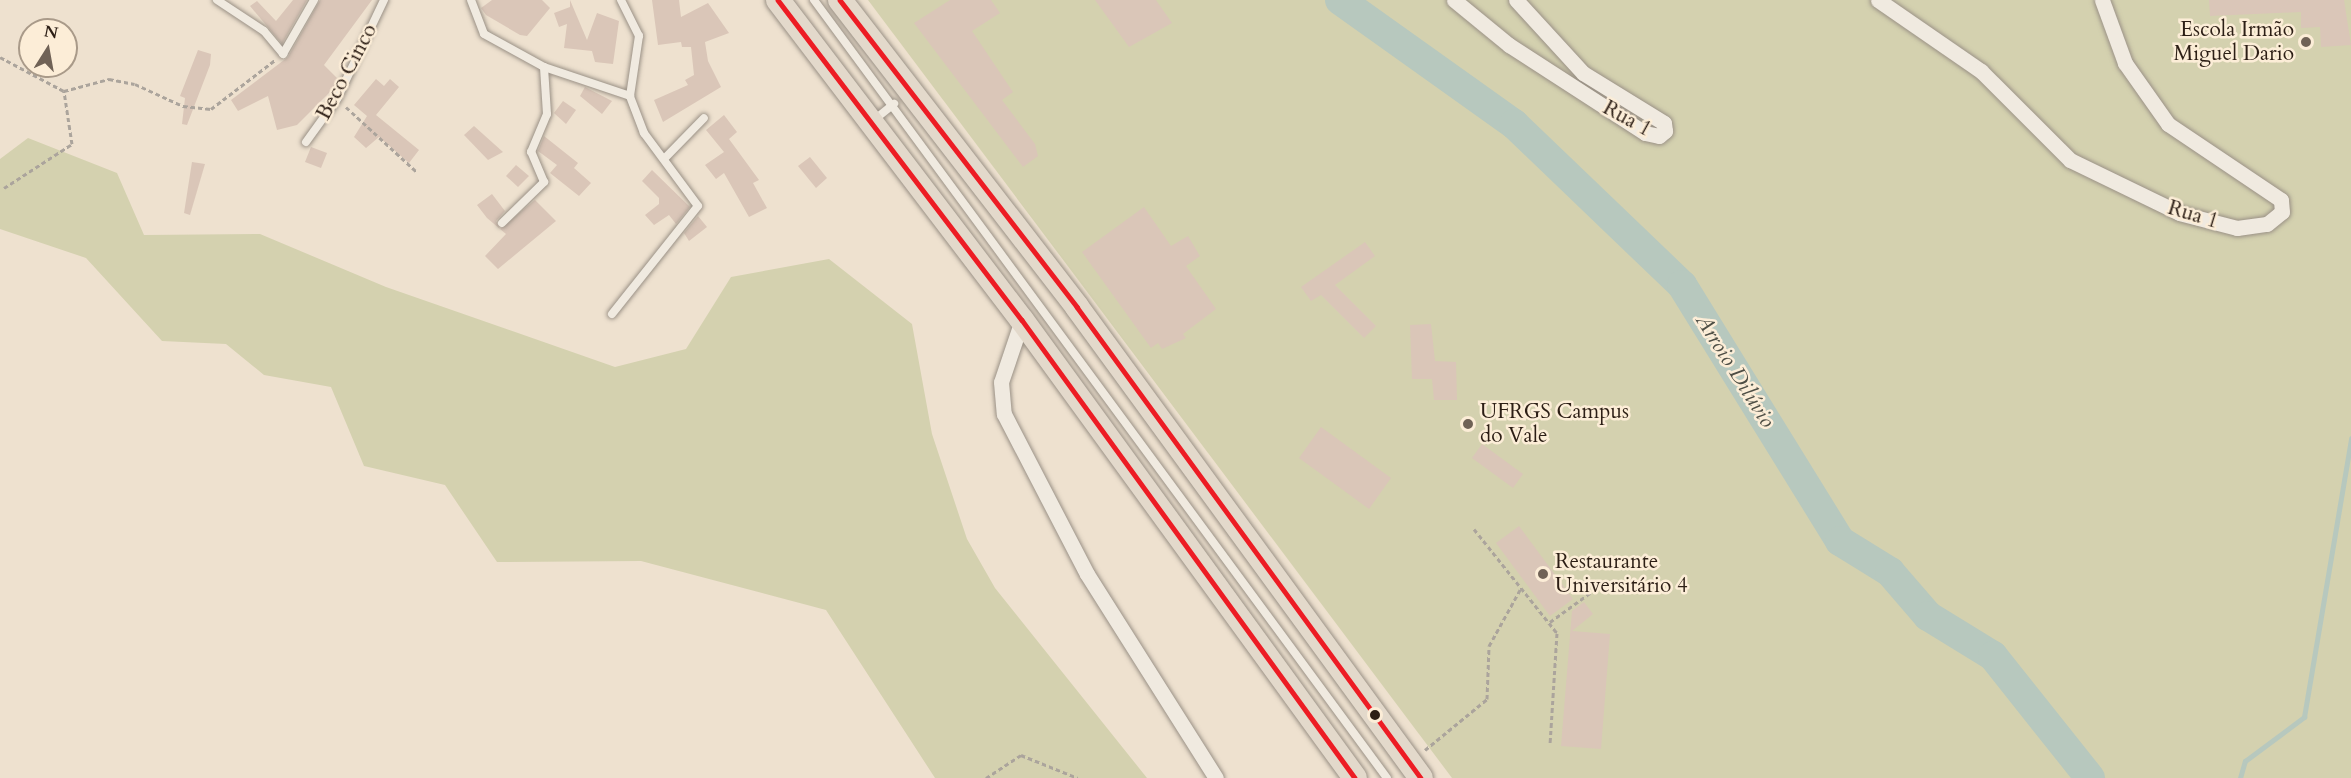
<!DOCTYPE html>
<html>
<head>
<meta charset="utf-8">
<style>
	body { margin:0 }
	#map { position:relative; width:2351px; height:778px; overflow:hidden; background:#eee1cf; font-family:Cardo,serif }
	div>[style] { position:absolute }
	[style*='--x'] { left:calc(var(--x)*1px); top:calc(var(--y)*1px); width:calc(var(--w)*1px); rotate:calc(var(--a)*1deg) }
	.green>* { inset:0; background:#d4d1af }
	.stream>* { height:5px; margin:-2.5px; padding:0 2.5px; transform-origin:2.5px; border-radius:2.5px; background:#b7c8be }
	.river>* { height:30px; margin:-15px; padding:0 15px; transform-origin:15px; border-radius:15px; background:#b7c8be }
	.building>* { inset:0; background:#dac6b8 }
	.path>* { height:3px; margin-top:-1.5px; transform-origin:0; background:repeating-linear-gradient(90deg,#aba49c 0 4.5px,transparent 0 7.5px) }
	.roads { filter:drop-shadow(0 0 2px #9a9186) drop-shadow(0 0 2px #9a9186) }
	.lane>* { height:8px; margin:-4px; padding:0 4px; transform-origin:4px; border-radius:4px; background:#f0eae0 }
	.street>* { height:15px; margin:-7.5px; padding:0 7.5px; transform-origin:7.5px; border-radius:7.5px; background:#f0eae0 }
	.primary>* { height:24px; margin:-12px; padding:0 12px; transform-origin:12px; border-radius:12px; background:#e3d9cb }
	.bus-1>* { height:4.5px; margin:-2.25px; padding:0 2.25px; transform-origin:2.25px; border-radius:2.25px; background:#ed1c24 }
	.dots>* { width:16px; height:16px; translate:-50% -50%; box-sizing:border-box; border:3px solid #fcedd7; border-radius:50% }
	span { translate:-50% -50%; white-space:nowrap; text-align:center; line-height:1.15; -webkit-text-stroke:5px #fcedd7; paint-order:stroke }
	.poi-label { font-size:21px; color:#2c1e15 }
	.right { translate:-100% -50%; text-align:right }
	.left { translate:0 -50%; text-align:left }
	.street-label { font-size:21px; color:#2c1e15 }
	.water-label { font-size:22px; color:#4e4e45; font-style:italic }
	.north { position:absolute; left:18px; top:18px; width:60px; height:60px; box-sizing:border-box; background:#fcedd7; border:2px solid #a99a89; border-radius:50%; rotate:11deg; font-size:16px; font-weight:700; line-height:24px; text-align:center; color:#2c1e15 }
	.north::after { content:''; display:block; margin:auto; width:21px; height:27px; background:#706256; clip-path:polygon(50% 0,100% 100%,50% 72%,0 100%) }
</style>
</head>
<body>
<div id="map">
	<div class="green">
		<i style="clip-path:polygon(868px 0,2351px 0,2351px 778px,1452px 778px)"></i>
		<i style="clip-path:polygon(28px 138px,117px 173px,144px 235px,260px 234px,386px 287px,615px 367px,686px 349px,731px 277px,829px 259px,912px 324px,932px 434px,967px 539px,995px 588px,1147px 778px,935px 778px,826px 610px,641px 561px,497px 562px,445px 485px,364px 466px,331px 387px,264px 375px,226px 344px,162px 341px,86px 258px,0 229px,0 159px)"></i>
	</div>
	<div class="stream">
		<i style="--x:2240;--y:778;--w:18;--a:-74"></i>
		<i style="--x:2245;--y:761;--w:74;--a:-36.7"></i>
		<i style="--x:2304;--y:717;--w:283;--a:-80.4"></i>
	</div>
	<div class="river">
		<i style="--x:1340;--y:0;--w:214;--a:35.5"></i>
		<i style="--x:1514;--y:124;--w:233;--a:43.8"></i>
		<i style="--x:1682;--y:285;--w:301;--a:58.3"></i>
		<i style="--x:1840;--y:541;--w:59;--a:31.8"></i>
		<i style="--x:1890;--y:572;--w:58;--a:49.2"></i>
		<i style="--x:1928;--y:616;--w:76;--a:31.6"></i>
		<i style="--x:1993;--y:656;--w:156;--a:51.5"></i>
	</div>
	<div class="building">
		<i style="clip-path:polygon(293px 0,307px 0,282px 44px,250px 6px,257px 1px,276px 21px)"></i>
		<i style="clip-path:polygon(320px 0,372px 0,324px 65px,338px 79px,336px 86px,297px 125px,277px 130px,268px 96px,238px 111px,231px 100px,288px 57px)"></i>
		<i style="clip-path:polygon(492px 0,542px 0,550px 8px,527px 36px,520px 35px,486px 15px,481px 8px)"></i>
		<i style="clip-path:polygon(570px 0,587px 40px,597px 13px,619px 21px,613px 64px,595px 62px,592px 51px,564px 48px,567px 24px,559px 27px,554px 13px,570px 7px)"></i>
		<i style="clip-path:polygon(652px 0,679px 0,681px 17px,708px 3px,729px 33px,705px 42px,708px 61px,721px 87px,663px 122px,654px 100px,688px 85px,685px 80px,694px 75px,691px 47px,682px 47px,681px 42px,658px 45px)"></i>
		<i style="clip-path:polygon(950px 0,991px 0,1000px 13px,972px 31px,1013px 92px,1002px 100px,1035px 144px,1038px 156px,1023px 167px,914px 23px)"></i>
		<i style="clip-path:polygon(1095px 0,1156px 0,1172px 23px,1129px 47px)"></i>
		<i style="clip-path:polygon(2209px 0,2344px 0,2351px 45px,2321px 47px,2320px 27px,2301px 28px,2301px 12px,2210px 16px)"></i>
		<i style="clip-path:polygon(198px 50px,211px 54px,210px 65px,187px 125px,182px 124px,185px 98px,180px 96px)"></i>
		<i style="clip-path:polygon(376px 79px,384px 86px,390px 79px,399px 87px,376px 115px,419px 150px,409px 163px,379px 137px,366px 148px,354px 137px,367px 116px,354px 105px)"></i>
		<i style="clip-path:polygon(585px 87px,612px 101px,602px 114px,580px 96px)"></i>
		<i style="clip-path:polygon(563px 101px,576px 110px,566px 124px,554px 113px)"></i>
		<i style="clip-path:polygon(724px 115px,737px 132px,729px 139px,759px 180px,753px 183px,767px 208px,749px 217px,724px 173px,716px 179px,705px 165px,724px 152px,706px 130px)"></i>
		<i style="clip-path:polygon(474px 126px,503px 152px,488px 160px,464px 135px)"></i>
		<i style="clip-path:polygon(544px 136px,578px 163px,574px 168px,591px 183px,579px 196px,550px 173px,557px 165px,538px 151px)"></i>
		<i style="clip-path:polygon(311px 147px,327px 153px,321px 168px,305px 162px)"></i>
		<i style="clip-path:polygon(810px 157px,827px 178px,816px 188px,798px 166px)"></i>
		<i style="clip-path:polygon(192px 162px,205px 164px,190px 215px,184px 213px)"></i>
		<i style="clip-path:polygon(516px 165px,529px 176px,518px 187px,506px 176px)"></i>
		<i style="clip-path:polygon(652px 170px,690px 207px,676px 224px,669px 215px,654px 225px,645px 215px,659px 204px,659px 198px,642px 181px)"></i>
		<i style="clip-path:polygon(492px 194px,505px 211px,496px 221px,500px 229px,535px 200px,556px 221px,498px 269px,485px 256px,506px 234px,487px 218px,477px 205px)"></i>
		<i style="clip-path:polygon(1144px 207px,1171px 246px,1188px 236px,1200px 256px,1186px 266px,1216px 309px,1183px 334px,1186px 338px,1162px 349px,1158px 343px,1151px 348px,1082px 252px)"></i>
		<i style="clip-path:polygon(698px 216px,707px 227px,689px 241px,684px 233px)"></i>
		<i style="clip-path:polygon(1365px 242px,1375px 256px,1335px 285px,1376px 326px,1364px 338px,1321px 295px,1311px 301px,1301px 287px)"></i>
		<i style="clip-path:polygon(1431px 324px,1435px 361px,1456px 362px,1457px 400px,1434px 400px,1432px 379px,1412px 379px,1410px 325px)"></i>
		<i style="clip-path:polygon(1321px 427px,1391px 478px,1369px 509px,1299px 458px)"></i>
		<i style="clip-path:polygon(1482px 444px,1523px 474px,1513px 488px,1472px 458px)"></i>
		<i style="clip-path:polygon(1519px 526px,1573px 599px,1550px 616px,1496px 543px)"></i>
		<i style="clip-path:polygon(1584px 602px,1593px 614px,1572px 631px,1610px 634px,1601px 749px,1561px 746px,1572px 611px)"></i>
	</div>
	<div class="path">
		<i style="--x:0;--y:57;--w:72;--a:28"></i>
		<i style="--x:64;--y:91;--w:47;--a:-14.9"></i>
		<i style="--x:109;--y:79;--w:26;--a:11"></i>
		<i style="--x:135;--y:84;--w:53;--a:24.6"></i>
		<i style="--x:183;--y:106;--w:28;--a:6"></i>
		<i style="--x:211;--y:109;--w:81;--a:-37.4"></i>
		<i style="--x:346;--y:107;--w:96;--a:42.5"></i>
		<i style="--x:4;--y:188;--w:81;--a:-32.9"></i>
		<i style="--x:72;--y:144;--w:54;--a:-98.6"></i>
		<i style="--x:1474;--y:529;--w:133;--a:51.4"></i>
		<i style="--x:1557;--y:633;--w:112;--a:93.6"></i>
		<i style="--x:1550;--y:622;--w:54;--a:-36"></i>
		<i style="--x:1425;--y:750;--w:80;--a:-39.4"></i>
		<i style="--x:1487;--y:699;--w:53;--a:-87.8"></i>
		<i style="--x:1489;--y:646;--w:66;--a:-61.1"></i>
		<i style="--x:986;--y:778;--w:42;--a:-33.3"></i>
		<i style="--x:1021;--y:755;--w:61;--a:22"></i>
	</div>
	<div class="roads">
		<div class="lane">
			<i style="--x:217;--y:0;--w:56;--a:33.4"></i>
			<i style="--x:264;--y:31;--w:30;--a:50"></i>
			<i style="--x:283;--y:54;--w:62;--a:-60.1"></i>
			<i style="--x:471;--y:0;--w:36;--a:69"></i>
			<i style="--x:484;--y:34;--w:68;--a:28.8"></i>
			<i style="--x:814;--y:0;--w:966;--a:53.63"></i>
			<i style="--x:874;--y:120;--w:26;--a:-39"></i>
			<i style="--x:306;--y:142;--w:53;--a:-54.2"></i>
			<i style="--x:337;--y:99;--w:110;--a:-64.6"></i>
			<i style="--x:664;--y:159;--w:57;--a:-45.7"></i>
			<i style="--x:502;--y:223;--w:59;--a:-44.3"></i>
			<i style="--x:544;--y:182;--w:33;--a:-113"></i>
			<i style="--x:531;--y:152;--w:41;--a:-67.2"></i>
			<i style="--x:547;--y:114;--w:47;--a:-93.7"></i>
			<i style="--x:544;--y:67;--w:91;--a:18.6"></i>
			<i style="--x:630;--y:96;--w:61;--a:-81.5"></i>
			<i style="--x:639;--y:36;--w:40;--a:-116.6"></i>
			<i style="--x:612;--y:314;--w:138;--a:-51.5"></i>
			<i style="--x:698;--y:206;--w:91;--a:-126.5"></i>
			<i style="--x:644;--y:133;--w:40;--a:-111"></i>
		</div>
		<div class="street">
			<i style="--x:1454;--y:0;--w:71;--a:39.3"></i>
			<i style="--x:1509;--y:45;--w:162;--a:32.9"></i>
			<i style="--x:1645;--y:133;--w:14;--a:12"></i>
			<i style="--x:1659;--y:136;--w:8;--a:-40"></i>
			<i style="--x:1665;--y:131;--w:8;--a:-97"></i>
			<i style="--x:1664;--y:123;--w:95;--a:-148.3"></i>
			<i style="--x:1583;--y:73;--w:99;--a:-132.5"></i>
			<i style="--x:1878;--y:0;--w:125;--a:34.6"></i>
			<i style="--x:1981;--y:71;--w:126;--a:45"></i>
			<i style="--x:2070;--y:160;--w:121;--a:25.9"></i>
			<i style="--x:2179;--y:213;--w:60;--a:14.5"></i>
			<i style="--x:2237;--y:228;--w:30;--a:-8"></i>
			<i style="--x:2267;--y:224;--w:19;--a:-39"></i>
			<i style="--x:2282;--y:212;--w:12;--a:-95"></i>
			<i style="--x:2281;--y:200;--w:136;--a:-146.1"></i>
			<i style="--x:2168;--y:124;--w:75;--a:-125.2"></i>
			<i style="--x:2125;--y:63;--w:67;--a:-110.1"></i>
			<i style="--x:1022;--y:320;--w:65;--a:108.7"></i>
			<i style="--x:1001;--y:382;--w:32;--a:85"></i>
			<i style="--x:1004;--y:414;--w:180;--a:62.6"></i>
			<i style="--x:1087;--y:574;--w:241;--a:57.7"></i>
		</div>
		<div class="primary">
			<i style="--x:778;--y:0;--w:402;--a:52.7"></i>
			<i style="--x:1022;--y:320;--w:566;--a:53.98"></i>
			<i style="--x:840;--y:0;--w:388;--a:52.3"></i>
			<i style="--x:1077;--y:307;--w:583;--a:53.86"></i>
		</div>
	</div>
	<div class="bus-1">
		<i style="--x:778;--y:0;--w:402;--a:52.7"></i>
		<i style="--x:1022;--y:320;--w:566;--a:53.98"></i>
		<i style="--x:840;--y:0;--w:388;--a:52.3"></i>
		<i style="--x:1077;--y:307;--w:583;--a:53.86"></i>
	</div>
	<div class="dots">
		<i style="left:2306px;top:42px;background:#706256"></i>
		<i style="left:1468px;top:424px;background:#706256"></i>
		<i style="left:1543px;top:574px;background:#706256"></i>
		<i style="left:1375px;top:715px;background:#2c1e15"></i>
	</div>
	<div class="poi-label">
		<span class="right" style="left:2294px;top:42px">Escola Irmão<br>Miguel Dario</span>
		<span class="left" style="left:1480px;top:424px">UFRGS Campus<br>do Vale</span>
		<span class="left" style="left:1555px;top:574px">Restaurante<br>Universitário 4</span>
	</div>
	<div class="street-label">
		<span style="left:347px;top:72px;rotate:-62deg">Beco Cinco</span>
		<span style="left:1627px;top:119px;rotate:29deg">Rua 1</span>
		<span style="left:2193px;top:215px;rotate:17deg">Rua 1</span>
	</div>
	<div class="water-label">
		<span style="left:1735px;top:371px;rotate:58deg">Arroio Dilúvio</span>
	</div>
	<div class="north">N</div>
</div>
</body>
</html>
